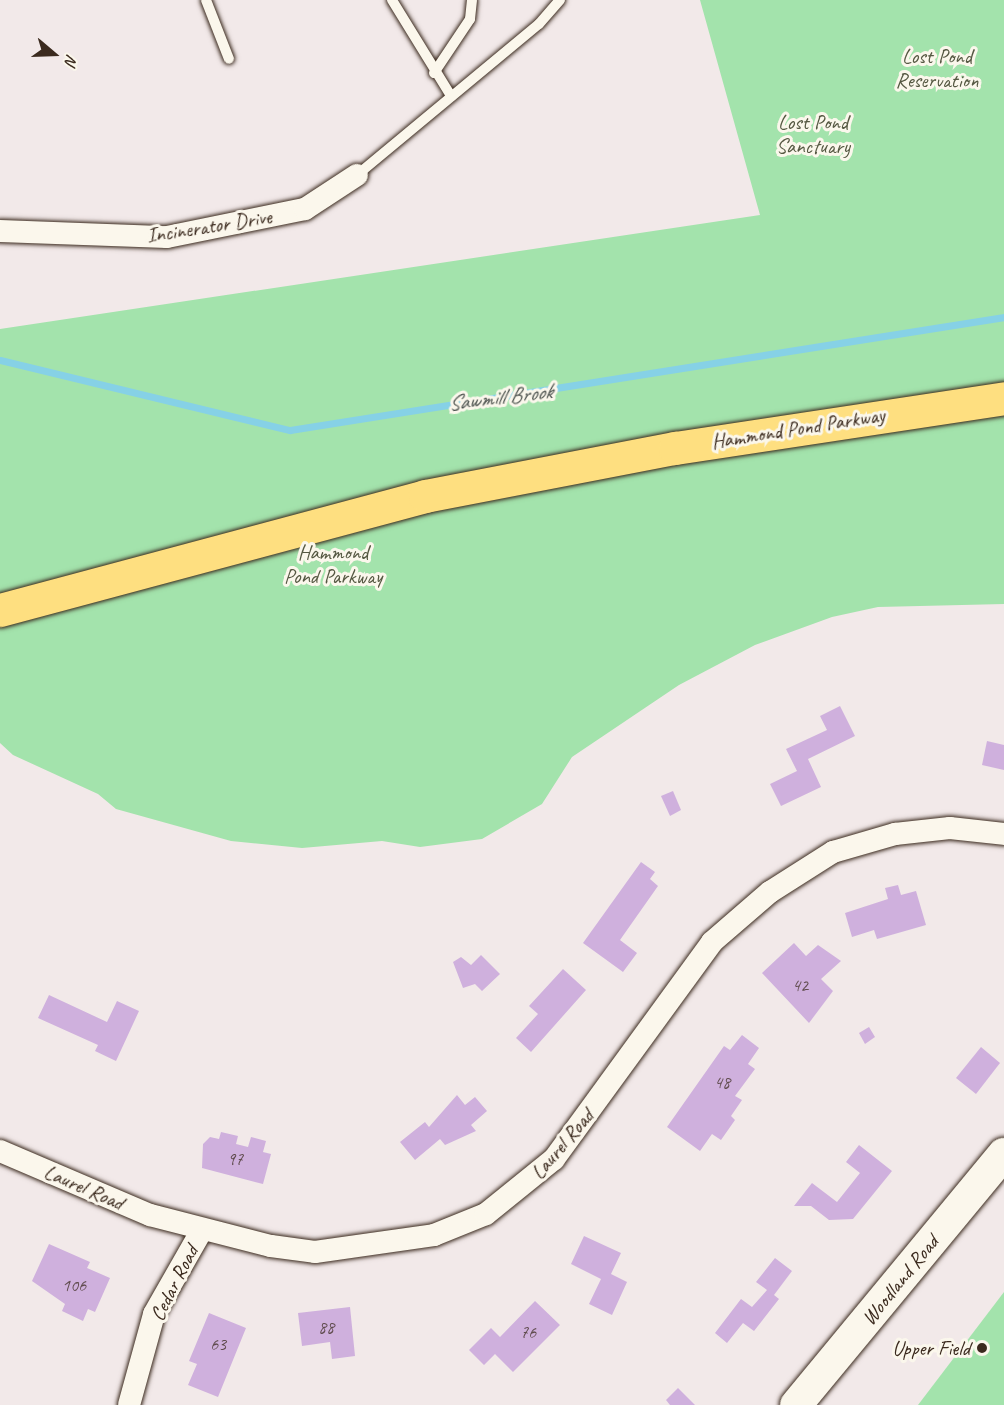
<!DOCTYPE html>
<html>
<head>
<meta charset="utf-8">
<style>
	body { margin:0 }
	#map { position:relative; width:1004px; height:1405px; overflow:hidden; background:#f2e9e9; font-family:Caveat,sans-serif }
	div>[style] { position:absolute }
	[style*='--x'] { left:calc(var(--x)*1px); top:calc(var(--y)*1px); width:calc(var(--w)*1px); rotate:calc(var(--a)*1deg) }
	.green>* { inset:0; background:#a3e3ac }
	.stream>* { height:7px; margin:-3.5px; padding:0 3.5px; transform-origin:3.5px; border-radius:3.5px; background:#86d1e6 }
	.building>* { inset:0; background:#cfb0dd }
	.roads { filter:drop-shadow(0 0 2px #3b2a1e) drop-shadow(0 0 2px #3b2a1e) }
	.lane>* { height:10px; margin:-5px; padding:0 5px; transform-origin:5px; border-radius:5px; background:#fbf7ec }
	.street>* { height:22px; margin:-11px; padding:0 11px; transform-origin:11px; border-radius:11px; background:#fbf7ec }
	.secondary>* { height:32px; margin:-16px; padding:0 16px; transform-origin:16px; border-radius:16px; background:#fbf7ec }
	.primary>* { height:33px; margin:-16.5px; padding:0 16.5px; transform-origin:16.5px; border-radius:16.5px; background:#fedf80 }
	.dots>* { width:16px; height:16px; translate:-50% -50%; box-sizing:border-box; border:3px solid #fbf7ec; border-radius:50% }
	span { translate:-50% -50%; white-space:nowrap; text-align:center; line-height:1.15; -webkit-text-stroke:6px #fbf7ec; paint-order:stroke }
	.number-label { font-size:18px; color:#604c4e }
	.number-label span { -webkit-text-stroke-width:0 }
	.park-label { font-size:21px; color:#555842 }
	.street-label { font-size:21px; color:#3b2a1e }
	.poi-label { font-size:21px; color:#3b2a1e }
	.right { translate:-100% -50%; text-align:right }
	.water-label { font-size:22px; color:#4e5450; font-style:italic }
	.north { position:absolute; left:24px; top:24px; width:60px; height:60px; -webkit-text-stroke:4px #fbf7ec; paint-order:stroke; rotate:109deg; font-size:16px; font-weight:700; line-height:24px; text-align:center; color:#3b2a1e }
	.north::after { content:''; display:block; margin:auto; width:21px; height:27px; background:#3b2a1e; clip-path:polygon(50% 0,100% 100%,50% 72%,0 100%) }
</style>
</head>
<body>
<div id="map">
	<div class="green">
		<i style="clip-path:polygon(700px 0,1004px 0,1004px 604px,878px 607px,832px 617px,755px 645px,679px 685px,572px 757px,542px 804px,482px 839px,420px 847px,382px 841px,302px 848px,231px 841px,116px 809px,98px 794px,13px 755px,0 743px,0 329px,760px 215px)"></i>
		<i style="clip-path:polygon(1004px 1292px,1004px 1405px,918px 1405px)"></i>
	</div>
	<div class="stream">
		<i style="--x:0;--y:360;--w:298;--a:13.6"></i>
		<i style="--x:290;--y:430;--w:723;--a:-8.99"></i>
	</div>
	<div class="building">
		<i style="clip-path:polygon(840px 706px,855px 736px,808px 759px,821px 787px,781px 806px,770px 784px,797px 771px,786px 749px,827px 730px,820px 716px)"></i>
		<i style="clip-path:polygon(987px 741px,1004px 745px,1004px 770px,982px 765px)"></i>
		<i style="clip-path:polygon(673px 791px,681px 810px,670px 816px,661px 796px)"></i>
		<i style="clip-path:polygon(641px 862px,655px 872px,650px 879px,658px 886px,620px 940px,637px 953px,623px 972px,583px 943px)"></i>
		<i style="clip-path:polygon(898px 885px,901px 895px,916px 891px,926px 925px,877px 939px,874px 930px,852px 937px,845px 913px,888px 899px,885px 888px)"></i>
		<i style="clip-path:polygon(794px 943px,806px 956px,818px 945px,841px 961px,821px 979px,833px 991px,809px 1023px,762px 973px)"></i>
		<i style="clip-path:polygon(481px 955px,500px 974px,482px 991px,475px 984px,463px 988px,453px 962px,461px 957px,471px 965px)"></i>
		<i style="clip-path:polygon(563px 969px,586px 990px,531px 1052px,516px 1038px,538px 1014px,529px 1006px)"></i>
		<i style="clip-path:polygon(49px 995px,107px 1022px,117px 1001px,139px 1011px,116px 1061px,95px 1051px,98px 1045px,38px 1018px)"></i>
		<i style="clip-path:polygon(869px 1027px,875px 1037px,865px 1044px,859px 1033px)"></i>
		<i style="clip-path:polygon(742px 1035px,759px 1048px,748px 1064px,755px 1069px,735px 1096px,742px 1100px,731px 1116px,735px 1120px,721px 1140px,712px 1134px,700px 1151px,667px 1127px,724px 1046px,730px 1050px)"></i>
		<i style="clip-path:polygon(981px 1047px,1000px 1063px,976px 1094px,956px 1078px)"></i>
		<i style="clip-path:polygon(457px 1095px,465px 1105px,475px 1097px,487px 1111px,471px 1125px,476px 1131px,445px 1145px,440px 1139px,415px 1160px,400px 1142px,425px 1122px,429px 1127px)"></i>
		<i style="clip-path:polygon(221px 1132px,238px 1136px,236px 1144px,248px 1147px,251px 1137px,266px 1141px,263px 1152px,271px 1154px,263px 1184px,202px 1168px,203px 1144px,210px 1137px,219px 1139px)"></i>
		<i style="clip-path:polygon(859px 1145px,892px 1171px,853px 1219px,829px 1220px,811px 1206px,794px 1206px,812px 1183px,837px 1202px,860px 1173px,846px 1162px)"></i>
		<i style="clip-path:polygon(584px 1236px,621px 1253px,611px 1274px,627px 1282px,612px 1315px,589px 1304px,601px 1279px,571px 1264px)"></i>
		<i style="clip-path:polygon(49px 1244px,90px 1262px,87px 1268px,110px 1278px,95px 1312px,88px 1309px,83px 1321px,62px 1311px,65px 1304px,32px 1281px)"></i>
		<i style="clip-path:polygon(775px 1258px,792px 1271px,774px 1295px,779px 1299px,754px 1331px,743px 1323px,727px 1343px,715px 1333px,741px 1299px,752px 1307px,767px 1290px,756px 1282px)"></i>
		<i style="clip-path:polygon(535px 1301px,560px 1325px,513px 1372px,495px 1354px,484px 1365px,469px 1350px,491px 1328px,500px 1337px)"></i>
		<i style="clip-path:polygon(350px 1307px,355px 1356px,332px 1359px,330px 1342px,302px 1346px,298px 1313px)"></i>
		<i style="clip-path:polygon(209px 1313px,246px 1328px,218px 1397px,188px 1385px,197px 1364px,189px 1361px)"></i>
		<i style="clip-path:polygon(678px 1388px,695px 1405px,670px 1405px,666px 1400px)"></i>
	</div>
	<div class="roads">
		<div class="lane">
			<i style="--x:206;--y:0;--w:63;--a:68.7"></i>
			<i style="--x:392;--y:0;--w:113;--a:58.4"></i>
			<i style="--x:434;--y:73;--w:65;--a:-56.3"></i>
			<i style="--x:470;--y:19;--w:19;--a:-84"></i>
			<i style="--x:357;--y:175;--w:236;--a:-39.7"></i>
			<i style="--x:539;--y:24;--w:32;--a:-49"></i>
		</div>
		<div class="street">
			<i style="--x:0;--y:231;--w:167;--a:2.1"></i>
			<i style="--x:167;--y:237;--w:141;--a:-11.5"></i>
			<i style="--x:305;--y:209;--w:62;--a:-33.2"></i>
			<i style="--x:0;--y:1151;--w:163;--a:23.1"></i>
			<i style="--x:150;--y:1215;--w:125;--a:14.4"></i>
			<i style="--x:271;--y:1246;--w:44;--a:7.8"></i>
			<i style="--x:315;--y:1252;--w:120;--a:-8.1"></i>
			<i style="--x:434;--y:1235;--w:56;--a:-22"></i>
			<i style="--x:486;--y:1214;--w:87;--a:-39"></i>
			<i style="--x:554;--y:1159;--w:268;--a:-53.9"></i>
			<i style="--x:712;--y:942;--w:77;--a:-40.8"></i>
			<i style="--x:770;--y:892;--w:75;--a:-32.4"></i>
			<i style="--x:833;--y:852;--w:65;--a:-16.2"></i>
			<i style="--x:895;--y:834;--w:55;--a:-6.2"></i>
			<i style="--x:950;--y:828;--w:54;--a:6.3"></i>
			<i style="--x:129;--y:1405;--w:94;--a:-74.6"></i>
			<i style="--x:154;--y:1314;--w:97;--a:-60.3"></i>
		</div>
		<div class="secondary">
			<i style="--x:796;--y:1405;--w:326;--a:-50.4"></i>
		</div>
		<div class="primary">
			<i style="--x:0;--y:610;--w:440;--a:-15"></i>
			<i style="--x:425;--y:496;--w:255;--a:-10.9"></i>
			<i style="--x:675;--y:448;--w:333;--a:-8.6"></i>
		</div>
	</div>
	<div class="dots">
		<i style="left:982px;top:1348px;background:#3b2a1e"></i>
	</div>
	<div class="number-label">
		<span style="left:800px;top:985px">42</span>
		<span style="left:722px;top:1082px">48</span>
		<span style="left:235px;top:1159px">97</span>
		<span style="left:74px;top:1285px">106</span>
		<span style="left:326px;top:1327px">88</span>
		<span style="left:528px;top:1332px">76</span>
		<span style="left:218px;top:1344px">63</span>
	</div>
	<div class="park-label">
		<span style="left:937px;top:68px">Lost Pond<br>Reservation</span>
		<span style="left:813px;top:134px">Lost Pond<br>Sanctuary</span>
		<span style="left:333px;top:564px">Hammond<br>Pond Parkway</span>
	</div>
	<div class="street-label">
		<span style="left:209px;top:226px;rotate:-9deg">Incinerator Drive</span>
		<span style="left:798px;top:428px;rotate:-9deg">Hammond Pond Parkway</span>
		<span style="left:562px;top:1144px;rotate:-50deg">Laurel Road</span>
		<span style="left:84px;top:1187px;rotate:23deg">Laurel Road</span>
		<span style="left:900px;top:1280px;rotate:-51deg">Woodland Road</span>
		<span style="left:174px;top:1283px;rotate:-63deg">Cedar Road</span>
	</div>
	<div class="poi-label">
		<span class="right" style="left:970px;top:1348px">Upper Field</span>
	</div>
	<div class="water-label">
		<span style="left:500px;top:398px;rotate:-7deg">Sawmill Brook</span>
	</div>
	<div class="north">N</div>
</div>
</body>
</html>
